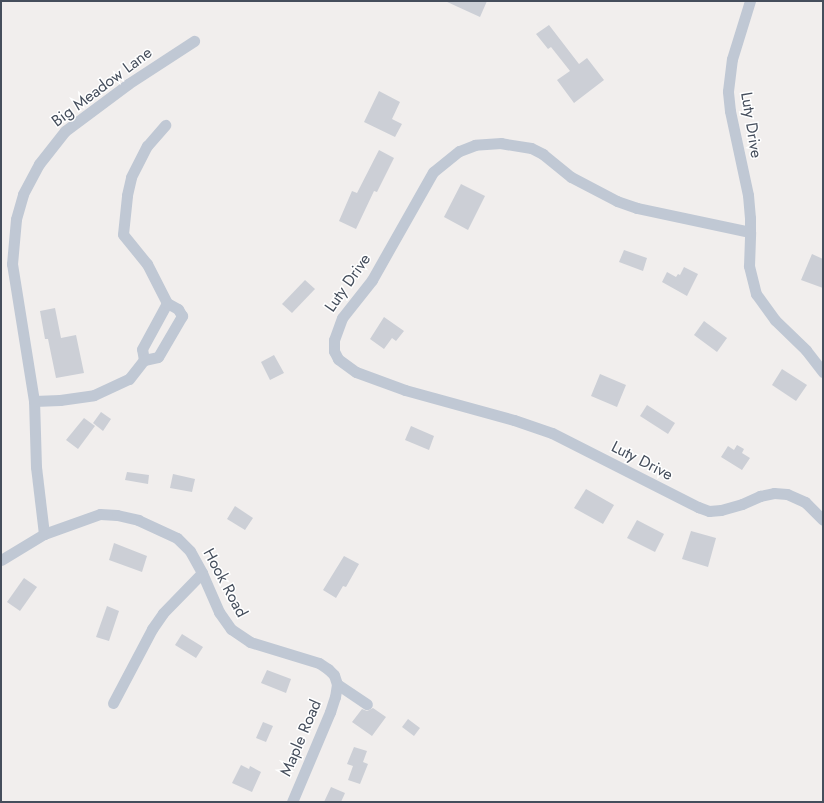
<!DOCTYPE html>
<html>
<head>
<meta charset="utf-8">
<style>
	body { margin:0 }
	#map { position:relative; width:824px; height:803px; overflow:hidden; background:#f1eeed; font-family:Jost,sans-serif }
	div>[style] { position:absolute }
	[style*='--x'] { left:calc(var(--x)*1px); top:calc(var(--y)*1px); width:calc(var(--w)*1px); rotate:calc(var(--a)*1deg) }
	.building>* { inset:0; background:#cccfd6 }
	.minor>* { height:11px; margin:-5.5px; padding:0 5.5px; transform-origin:5.5px; border-radius:5.5px; background:#c0c8d4 }
	span { translate:-50% -50%; white-space:nowrap; text-align:center; line-height:1.15; -webkit-text-stroke:3px #fff; paint-order:stroke }
	.street-label { font-size:16px; color:#454e5c }
	.frame { position:absolute; inset:0; border:2px solid #454e5c; pointer-events:none }
</style>
</head>
<body>
<div id="map">
	<div class="building">
		<i style="clip-path:polygon(445px 1px,487px 1px,480px 17px)"></i>
		<i style="clip-path:polygon(549px 25px,579px 64px,587px 58px,604px 80px,574px 103px,557px 80px,570px 71px,551px 47px,548px 49px,536px 34px)"></i>
		<i style="clip-path:polygon(379px 91px,400px 102px,392px 119px,402px 124px,395px 137px,364px 122px)"></i>
		<i style="clip-path:polygon(379px 150px,394px 158px,377px 192px,374px 191px,356px 229px,339px 221px,352px 191px,357px 193px)"></i>
		<i style="clip-path:polygon(461px 184px,485px 196px,468px 230px,444px 217px)"></i>
		<i style="clip-path:polygon(624px 250px,647px 258px,643px 271px,619px 262px)"></i>
		<i style="clip-path:polygon(812px 254px,823px 259px,823px 288px,801px 280px)"></i>
		<i style="clip-path:polygon(684px 267px,698px 274px,687px 296px,662px 282px,667px 272px,676px 277px,678px 274px,680px 275px)"></i>
		<i style="clip-path:polygon(305px 280px,315px 289px,292px 313px,282px 304px)"></i>
		<i style="clip-path:polygon(55px 308px,61px 338px,76px 335px,84px 373px,56px 378px,48px 339px,45px 339px,40px 311px)"></i>
		<i style="clip-path:polygon(384px 317px,404px 331px,396px 341px,392px 338px,384px 349px,370px 339px)"></i>
		<i style="clip-path:polygon(704px 321px,727px 338px,717px 352px,694px 335px)"></i>
		<i style="clip-path:polygon(274px 355px,284px 373px,270px 380px,261px 362px)"></i>
		<i style="clip-path:polygon(782px 369px,807px 385px,796px 401px,772px 385px)"></i>
		<i style="clip-path:polygon(600px 374px,626px 385px,617px 407px,591px 396px)"></i>
		<i style="clip-path:polygon(647px 405px,675px 423px,668px 434px,640px 416px)"></i>
		<i style="clip-path:polygon(101px 412px,111px 419px,103px 431px,93px 423px)"></i>
		<i style="clip-path:polygon(84px 418px,95px 426px,78px 449px,66px 440px)"></i>
		<i style="clip-path:polygon(411px 426px,434px 436px,429px 450px,405px 440px)"></i>
		<i style="clip-path:polygon(737px 445px,744px 449px,742px 453px,750px 458px,742px 470px,721px 457px,728px 446px,734px 450px)"></i>
		<i style="clip-path:polygon(127px 472px,149px 475px,148px 484px,125px 480px)"></i>
		<i style="clip-path:polygon(173px 474px,195px 479px,192px 492px,170px 488px)"></i>
		<i style="clip-path:polygon(586px 489px,614px 505px,603px 524px,574px 508px)"></i>
		<i style="clip-path:polygon(235px 506px,253px 518px,245px 530px,227px 519px)"></i>
		<i style="clip-path:polygon(637px 520px,664px 534px,655px 552px,627px 538px)"></i>
		<i style="clip-path:polygon(691px 531px,716px 538px,708px 567px,682px 559px)"></i>
		<i style="clip-path:polygon(114px 543px,147px 556px,142px 572px,109px 560px)"></i>
		<i style="clip-path:polygon(344px 556px,359px 564px,346px 587px,343px 586px,336px 598px,323px 590px)"></i>
		<i style="clip-path:polygon(24px 578px,37px 587px,20px 611px,7px 602px)"></i>
		<i style="clip-path:polygon(107px 606px,119px 611px,109px 641px,96px 637px)"></i>
		<i style="clip-path:polygon(182px 634px,203px 647px,196px 658px,175px 645px)"></i>
		<i style="clip-path:polygon(267px 670px,291px 679px,286px 693px,261px 683px)"></i>
		<i style="clip-path:polygon(373px 708px,386px 717px,372px 736px,352px 722px,362px 709px,367px 711px)"></i>
		<i style="clip-path:polygon(408px 719px,420px 728px,414px 736px,402px 727px)"></i>
		<i style="clip-path:polygon(263px 722px,273px 726px,266px 742px,256px 738px)"></i>
		<i style="clip-path:polygon(354px 747px,367px 751px,363px 762px,368px 764px,360px 784px,348px 780px,353px 766px,347px 764px)"></i>
		<i style="clip-path:polygon(241px 765px,249px 769px,250px 766px,261px 772px,252px 792px,232px 783px)"></i>
		<i style="clip-path:polygon(331px 787px,345px 793px,341px 802px,324px 802px)"></i>
	</div>
	<div class="minor">
		<i style="--x:750;--y:232;--w:14;--a:-90"></i>
		<i style="--x:750;--y:218;--w:23;--a:-95"></i>
		<i style="--x:748;--y:195;--w:86;--a:-102.1"></i>
		<i style="--x:730;--y:111;--w:20;--a:-96"></i>
		<i style="--x:728;--y:91;--w:32;--a:-83"></i>
		<i style="--x:732;--y:59;--w:61;--a:-72.8"></i>
		<i style="--x:144;--y:360;--w:11;--a:-100"></i>
		<i style="--x:142;--y:349;--w:52;--a:-61.5"></i>
		<i style="--x:823;--y:372;--w:28;--a:-128"></i>
		<i style="--x:806;--y:350;--w:43;--a:-135.9"></i>
		<i style="--x:775;--y:320;--w:32;--a:-126"></i>
		<i style="--x:756;--y:294;--w:29;--a:-104"></i>
		<i style="--x:749;--y:266;--w:34;--a:-88"></i>
		<i style="--x:750;--y:232;--w:116;--a:-168"></i>
		<i style="--x:637;--y:208;--w:21;--a:-161"></i>
		<i style="--x:617;--y:201;--w:52;--a:-152.4"></i>
		<i style="--x:571;--y:177;--w:36;--a:-141"></i>
		<i style="--x:543;--y:154;--w:13;--a:-153"></i>
		<i style="--x:531;--y:148;--w:30;--a:-171"></i>
		<i style="--x:501;--y:143;--w:26;--a:176"></i>
		<i style="--x:475;--y:145;--w:17;--a:159"></i>
		<i style="--x:459;--y:151;--w:33;--a:141"></i>
		<i style="--x:433;--y:172;--w:124;--a:119.5"></i>
		<i style="--x:372;--y:280;--w:48;--a:128.3"></i>
		<i style="--x:342;--y:318;--w:23;--a:110"></i>
		<i style="--x:334;--y:340;--w:11;--a:90"></i>
		<i style="--x:334;--y:351;--w:9;--a:63"></i>
		<i style="--x:338;--y:359;--w:22;--a:36"></i>
		<i style="--x:356;--y:372;--w:52;--a:20.2"></i>
		<i style="--x:405;--y:390;--w:113;--a:15.4"></i>
		<i style="--x:514;--y:420;--w:40;--a:18.9"></i>
		<i style="--x:552;--y:433;--w:164;--a:26.9"></i>
		<i style="--x:698;--y:507;--w:12;--a:20"></i>
		<i style="--x:709;--y:511;--w:12;--a:-5"></i>
		<i style="--x:721;--y:510;--w:22;--a:-16"></i>
		<i style="--x:742;--y:504;--w:20;--a:-24"></i>
		<i style="--x:760;--y:496;--w:14;--a:-12"></i>
		<i style="--x:774;--y:493;--w:13;--a:4"></i>
		<i style="--x:787;--y:494;--w:20;--a:24"></i>
		<i style="--x:805;--y:502;--w:25;--a:45"></i>
		<i style="--x:34;--y:401;--w:26;--a:-2"></i>
		<i style="--x:60;--y:400;--w:34;--a:-8"></i>
		<i style="--x:94;--y:395;--w:38;--a:-25"></i>
		<i style="--x:129;--y:379;--w:24;--a:-52"></i>
		<i style="--x:144;--y:360;--w:14;--a:-12"></i>
		<i style="--x:158;--y:357;--w:48;--a:-59.7"></i>
		<i style="--x:182;--y:316;--w:8;--a:-120"></i>
		<i style="--x:178;--y:309;--w:13;--a:-151"></i>
		<i style="--x:167;--y:303;--w:44;--a:-117.1"></i>
		<i style="--x:147;--y:264;--w:38;--a:-129"></i>
		<i style="--x:123;--y:234;--w:39;--a:-84"></i>
		<i style="--x:127;--y:195;--w:18;--a:-77"></i>
		<i style="--x:131;--y:177;--w:35;--a:-63"></i>
		<i style="--x:147;--y:146;--w:28;--a:-49"></i>
		<i style="--x:44;--y:534;--w:67;--a:-96.8"></i>
		<i style="--x:36;--y:467;--w:66;--a:-91.7"></i>
		<i style="--x:34;--y:401;--w:139;--a:-99.1"></i>
		<i style="--x:12;--y:264;--w:45;--a:-84.9"></i>
		<i style="--x:16;--y:219;--w:26;--a:-74"></i>
		<i style="--x:23;--y:194;--w:34;--a:-62"></i>
		<i style="--x:39;--y:164;--w:42;--a:-51.8"></i>
		<i style="--x:65;--y:131;--w:79;--a:-36.7"></i>
		<i style="--x:128;--y:84;--w:79;--a:-33.1"></i>
		<i style="--x:1;--y:560;--w:50;--a:-31.2"></i>
		<i style="--x:44;--y:534;--w:59;--a:-19.7"></i>
		<i style="--x:100;--y:514;--w:17;--a:3"></i>
		<i style="--x:117;--y:515;--w:22;--a:13"></i>
		<i style="--x:138;--y:520;--w:43;--a:24.8"></i>
		<i style="--x:177;--y:538;--w:18;--a:45"></i>
		<i style="--x:190;--y:551;--w:25;--a:61"></i>
		<i style="--x:202;--y:573;--w:43;--a:66.4"></i>
		<i style="--x:219;--y:612;--w:21;--a:55"></i>
		<i style="--x:231;--y:629;--w:23;--a:34"></i>
		<i style="--x:250;--y:642;--w:72;--a:16.9"></i>
		<i style="--x:319;--y:663;--w:11;--a:34"></i>
		<i style="--x:328;--y:669;--w:8;--a:45"></i>
		<i style="--x:334;--y:675;--w:9;--a:72"></i>
		<i style="--x:337;--y:684;--w:36;--a:34"></i>
		<i style="--x:113;--y:703;--w:84;--a:-62.2"></i>
		<i style="--x:152;--y:629;--w:19;--a:-55"></i>
		<i style="--x:163;--y:613;--w:56;--a:-45.7"></i>
		<i style="--x:292;--y:802;--w:98;--a:-67.1"></i>
		<i style="--x:330;--y:712;--w:16;--a:-72"></i>
		<i style="--x:335;--y:697;--w:13;--a:-81"></i>
	</div>
	<div class="street-label">
		<span style="left:102px;top:87px;rotate:-37deg">Big Meadow Lane</span>
		<span style="left:751px;top:125px;rotate:81deg">Luty Drive</span>
		<span style="left:348px;top:283px;rotate:-55deg">Luty Drive</span>
		<span style="left:642px;top:461px;rotate:27deg">Luty Drive</span>
		<span style="left:225px;top:583px;rotate:62deg">Hook Road</span>
		<span style="left:301px;top:738px;rotate:-67deg">Maple Road</span>
	</div>
	<div class="frame"></div>
</div>
</body>
</html>
